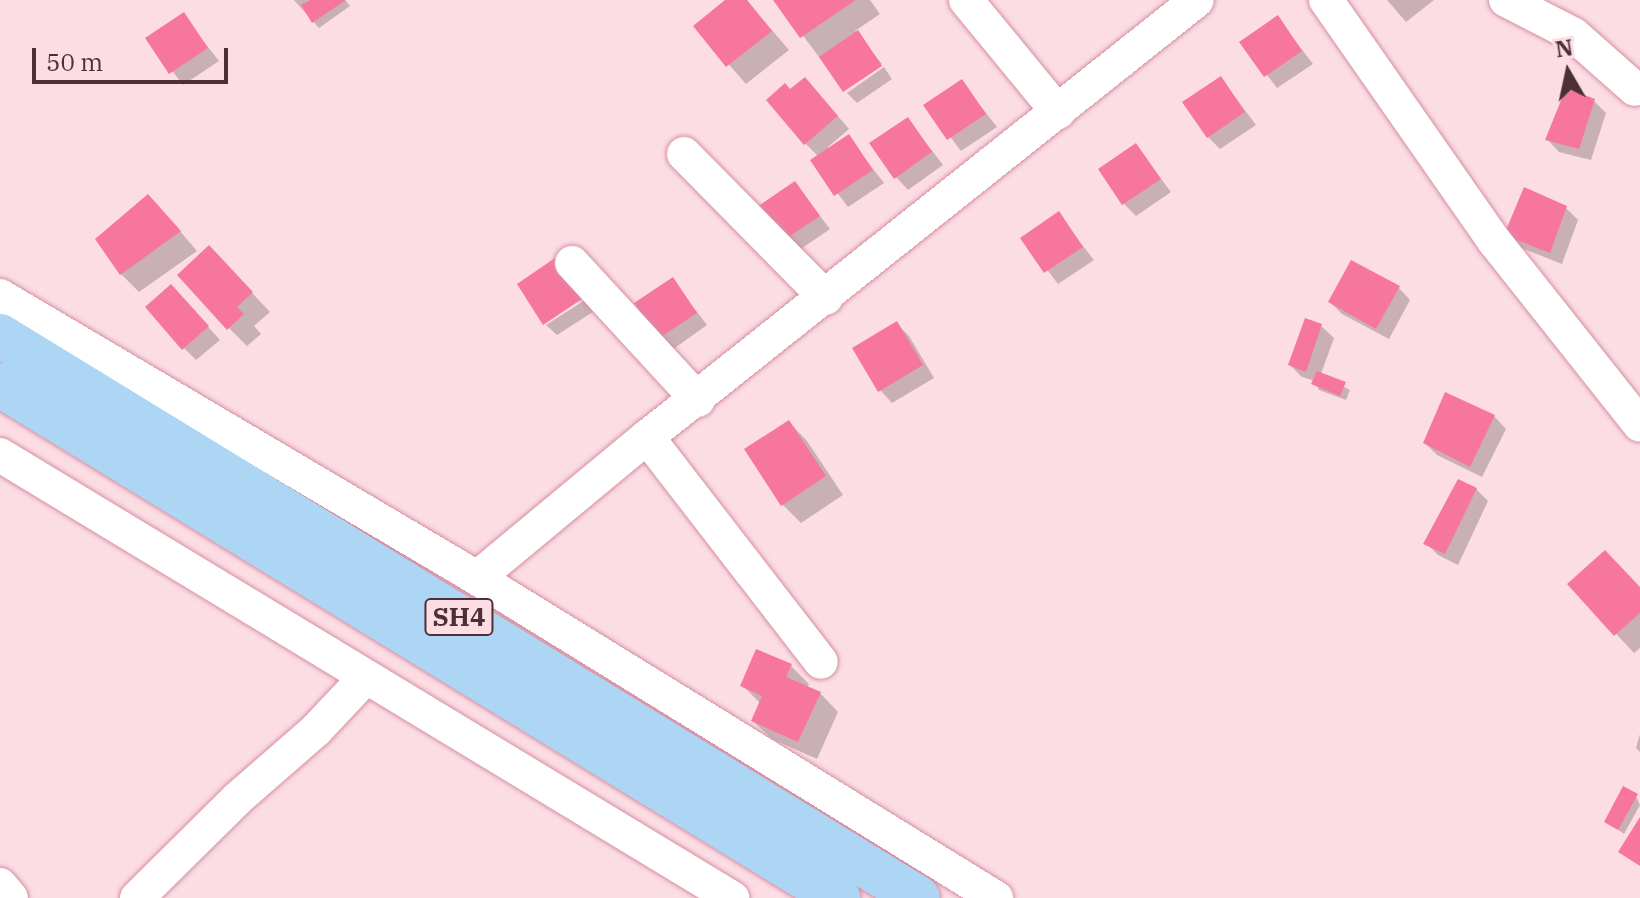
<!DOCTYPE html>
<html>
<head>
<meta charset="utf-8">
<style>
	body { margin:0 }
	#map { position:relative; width:1640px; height:898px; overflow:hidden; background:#fcdde4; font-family:"IBM Plex Serif",serif }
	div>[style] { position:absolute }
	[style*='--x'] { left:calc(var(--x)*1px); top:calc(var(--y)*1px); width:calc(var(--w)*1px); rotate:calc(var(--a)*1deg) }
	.shadow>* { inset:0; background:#0003 }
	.building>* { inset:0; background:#f776a0 }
	.roads { filter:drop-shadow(0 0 2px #d68fa3) drop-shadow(0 0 2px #d68fa3) }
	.minor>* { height:34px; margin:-17px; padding:0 17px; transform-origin:17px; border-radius:17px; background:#fff }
	.highway>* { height:44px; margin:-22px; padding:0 22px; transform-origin:22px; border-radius:22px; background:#add5f4 }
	span { translate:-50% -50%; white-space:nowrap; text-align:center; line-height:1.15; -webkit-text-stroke:8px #fcdde4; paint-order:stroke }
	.shield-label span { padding:2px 6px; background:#fcdde4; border:2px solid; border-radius:6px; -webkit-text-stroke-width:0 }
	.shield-label { font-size:26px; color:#4d2f37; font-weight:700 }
	.north { position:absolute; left:1528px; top:32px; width:80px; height:80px; -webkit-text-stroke:6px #fcdde4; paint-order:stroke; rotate:351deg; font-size:22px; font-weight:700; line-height:32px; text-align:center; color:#4d2f37 }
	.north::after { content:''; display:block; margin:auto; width:28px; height:36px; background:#4d2f37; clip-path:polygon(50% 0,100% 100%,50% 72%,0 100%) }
	.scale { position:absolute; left:32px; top:48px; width:196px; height:36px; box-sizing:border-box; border:4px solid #4d2f37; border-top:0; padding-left:10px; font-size:24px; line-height:28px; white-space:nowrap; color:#4d2f37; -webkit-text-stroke:6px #fcdde4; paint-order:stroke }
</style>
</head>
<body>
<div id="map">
	<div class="shadow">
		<i style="clip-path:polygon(294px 0,345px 0,350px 6px,319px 28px)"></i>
		<i style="clip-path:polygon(729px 0,746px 0,789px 50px,746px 84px,696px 27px)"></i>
		<i style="clip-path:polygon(776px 0,870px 0,880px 14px,855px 31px,882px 64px,844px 90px)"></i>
		<i style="clip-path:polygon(1387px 0,1434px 0,1406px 22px)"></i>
		<i style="clip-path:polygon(183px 15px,219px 61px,183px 85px,148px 39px)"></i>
		<i style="clip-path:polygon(1278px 18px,1313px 64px,1277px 88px,1242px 42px)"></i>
		<i style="clip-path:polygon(884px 67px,892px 79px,857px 103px,847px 93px)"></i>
		<i style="clip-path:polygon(1221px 78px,1256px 125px,1220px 149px,1208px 137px)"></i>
		<i style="clip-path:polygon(961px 81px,997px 127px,961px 151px,926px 105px)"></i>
		<i style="clip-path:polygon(791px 92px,817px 92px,849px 129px,828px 147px,829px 150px,848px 137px,884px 183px,848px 207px,813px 161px,819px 157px,806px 144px)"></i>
		<i style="clip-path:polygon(1594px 101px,1606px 113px,1591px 160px,1559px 152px,1547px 139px)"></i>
		<i style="clip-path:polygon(908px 119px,943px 165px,908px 190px,896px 177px)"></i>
		<i style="clip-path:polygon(1136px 146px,1171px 192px,1136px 216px,1124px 204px)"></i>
		<i style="clip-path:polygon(795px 183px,830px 229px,795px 253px,783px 241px)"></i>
		<i style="clip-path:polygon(1566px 208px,1578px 220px,1562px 264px,1519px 247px,1506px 235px)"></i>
		<i style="clip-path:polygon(1058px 214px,1094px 260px,1058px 284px,1023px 238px)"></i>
		<i style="clip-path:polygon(166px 215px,197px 251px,139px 292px,121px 274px)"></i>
		<i style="clip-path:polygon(227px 266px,270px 312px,254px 326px,261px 334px,247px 346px,229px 328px)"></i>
		<i style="clip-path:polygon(672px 279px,707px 325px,672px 350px,637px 304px)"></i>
		<i style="clip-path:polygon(1398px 287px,1410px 300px,1389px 339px,1342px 314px,1330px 302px)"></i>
		<i style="clip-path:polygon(183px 299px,220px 340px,196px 360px,184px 348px)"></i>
		<i style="clip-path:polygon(585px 300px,593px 312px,557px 335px,546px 325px)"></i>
		<i style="clip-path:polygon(1306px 321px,1321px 326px,1334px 338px,1321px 374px,1350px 390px,1346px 400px,1319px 390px,1315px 381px,1302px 377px,1290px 365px)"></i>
		<i style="clip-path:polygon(897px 324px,909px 336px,934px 378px,892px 403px,880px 390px)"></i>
		<i style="clip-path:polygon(1494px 416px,1506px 429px,1482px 477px,1437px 455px,1425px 443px)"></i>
		<i style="clip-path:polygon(789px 422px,807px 441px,843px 495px,801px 523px,783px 505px)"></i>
		<i style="clip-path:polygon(1476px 489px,1488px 501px,1458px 565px,1438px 555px,1426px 543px)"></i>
		<i style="clip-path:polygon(1570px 584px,1640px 589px,1640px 648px,1634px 653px)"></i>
		<i style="clip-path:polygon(791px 666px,809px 684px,807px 688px,820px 693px,838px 712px,817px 759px,772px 739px,753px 721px,761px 704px,742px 685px)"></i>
		<i style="clip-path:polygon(1640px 734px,1640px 752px,1636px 748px)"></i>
		<i style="clip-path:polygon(1636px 796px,1640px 805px,1624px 834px,1606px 821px)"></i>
	</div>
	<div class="building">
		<i style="clip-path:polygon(311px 0,346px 0,312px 23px,301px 5px)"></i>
		<i style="clip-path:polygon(725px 0,747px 0,772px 31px,726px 67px,693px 26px)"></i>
		<i style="clip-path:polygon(773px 0,856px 0,800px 38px)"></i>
		<i style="clip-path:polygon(184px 12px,208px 48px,169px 74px,145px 38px)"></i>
		<i style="clip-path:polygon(1278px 15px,1302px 51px,1264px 77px,1239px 42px)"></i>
		<i style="clip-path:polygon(858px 30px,882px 66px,843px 92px,819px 57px)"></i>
		<i style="clip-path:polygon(1221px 76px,1245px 112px,1207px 138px,1182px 102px)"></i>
		<i style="clip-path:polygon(805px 77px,838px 116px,804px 145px,766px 100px,785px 83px,790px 89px)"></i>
		<i style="clip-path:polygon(962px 79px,986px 114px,947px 140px,923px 105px)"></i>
		<i style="clip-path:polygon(1566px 88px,1595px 99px,1579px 149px,1545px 140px)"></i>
		<i style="clip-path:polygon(908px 117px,932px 152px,894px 179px,869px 143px)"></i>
		<i style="clip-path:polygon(849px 134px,873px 170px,834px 196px,810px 160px)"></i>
		<i style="clip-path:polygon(1136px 143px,1161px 179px,1122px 205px,1098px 169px)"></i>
		<i style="clip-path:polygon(795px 181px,820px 216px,781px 242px,757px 207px)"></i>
		<i style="clip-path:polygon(1524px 187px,1567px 206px,1550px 253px,1504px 235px)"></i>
		<i style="clip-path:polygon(148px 194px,181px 231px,120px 275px,95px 239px)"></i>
		<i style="clip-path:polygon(1059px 211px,1083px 247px,1044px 273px,1020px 238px)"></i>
		<i style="clip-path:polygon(209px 245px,253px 292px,237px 307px,244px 314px,227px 330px,177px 275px)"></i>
		<i style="clip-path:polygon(555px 258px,582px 299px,543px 325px,517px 284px)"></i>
		<i style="clip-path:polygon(1351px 260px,1400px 286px,1376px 329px,1328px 302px)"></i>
		<i style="clip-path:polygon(673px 277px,697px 313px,658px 339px,634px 303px)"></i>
		<i style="clip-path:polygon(171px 284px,209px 326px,182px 350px,145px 307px)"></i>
		<i style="clip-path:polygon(1305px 318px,1322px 324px,1306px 372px,1288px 365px)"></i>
		<i style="clip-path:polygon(897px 321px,923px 365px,878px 392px,852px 348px)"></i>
		<i style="clip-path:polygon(1317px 371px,1346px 382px,1340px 396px,1311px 384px)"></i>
		<i style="clip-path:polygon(1445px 392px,1495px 415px,1470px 467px,1423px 443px)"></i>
		<i style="clip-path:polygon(789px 420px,826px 476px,781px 506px,744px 449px)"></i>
		<i style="clip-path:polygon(1458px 479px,1477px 488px,1445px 554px,1423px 544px)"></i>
		<i style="clip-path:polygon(1605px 550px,1640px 587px,1640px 613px,1614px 636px,1567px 584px)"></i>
		<i style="clip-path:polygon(756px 649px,792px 664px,786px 677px,821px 692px,798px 742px,751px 721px,762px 696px,740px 686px)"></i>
		<i style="clip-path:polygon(1623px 786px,1638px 794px,1618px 830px,1604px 822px)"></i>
		<i style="clip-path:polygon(1640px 817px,1640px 866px,1618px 852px)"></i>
	</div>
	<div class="roads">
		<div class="minor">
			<i style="--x:966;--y:0;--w:145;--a:50.6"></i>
			<i style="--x:1326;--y:0;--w:295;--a:55.1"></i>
			<i style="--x:1495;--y:242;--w:233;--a:51.6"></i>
			<i style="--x:1506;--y:0;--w:76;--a:27.2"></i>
			<i style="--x:1574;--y:35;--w:81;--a:41.5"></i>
			<i style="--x:684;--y:154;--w:202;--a:45.4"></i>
			<i style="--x:572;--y:263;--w:186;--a:47.4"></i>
			<i style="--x:0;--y:296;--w:554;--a:30.59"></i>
			<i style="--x:477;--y:578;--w:610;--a:31.66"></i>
			<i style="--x:647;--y:437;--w:284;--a:52.3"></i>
			<i style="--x:0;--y:455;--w:856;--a:31.18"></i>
			<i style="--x:477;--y:578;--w:221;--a:-39.7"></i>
			<i style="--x:647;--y:437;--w:702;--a:-38.47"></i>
			<i style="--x:0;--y:885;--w:17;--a:50"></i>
			<i style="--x:137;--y:898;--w:141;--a:-44.7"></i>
			<i style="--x:237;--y:799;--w:105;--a:-41.1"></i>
			<i style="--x:316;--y:730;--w:73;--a:-46.7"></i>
		</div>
		<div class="highway">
			<i style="--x:0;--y:336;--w:1076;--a:31.47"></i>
			<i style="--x:0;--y:385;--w:983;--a:31.47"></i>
		</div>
	</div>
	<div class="shield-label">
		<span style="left:459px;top:617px">SH4</span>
	</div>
	<div class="north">N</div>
	<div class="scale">50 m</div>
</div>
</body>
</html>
